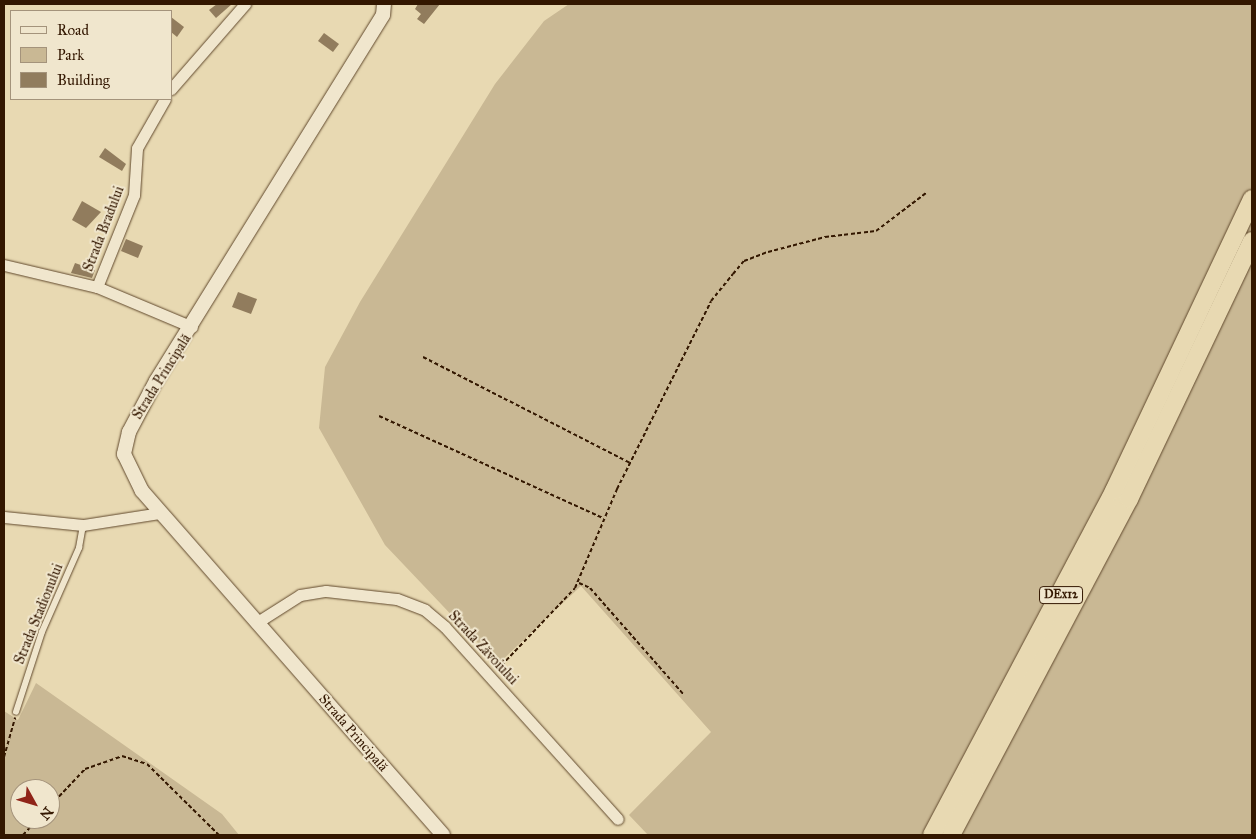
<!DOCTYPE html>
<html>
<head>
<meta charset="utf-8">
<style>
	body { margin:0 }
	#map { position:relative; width:1256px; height:839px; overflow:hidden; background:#e8d9b2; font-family:"IM FELL Great Primer",serif }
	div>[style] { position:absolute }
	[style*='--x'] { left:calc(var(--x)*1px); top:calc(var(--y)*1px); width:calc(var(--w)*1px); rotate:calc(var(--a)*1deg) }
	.green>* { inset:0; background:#c9b894 }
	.building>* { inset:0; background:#917c5d }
	.path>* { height:2px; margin-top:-1px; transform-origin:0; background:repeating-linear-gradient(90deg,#331700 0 4px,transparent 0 6.5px) }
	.roads { filter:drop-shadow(0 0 1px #60482c) drop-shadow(0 0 1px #60482c) }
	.service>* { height:5.5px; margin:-2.75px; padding:0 2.75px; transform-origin:2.75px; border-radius:2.75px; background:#f0e6cd }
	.minor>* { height:11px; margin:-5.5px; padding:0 5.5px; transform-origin:5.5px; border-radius:5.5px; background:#f0e6cd }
	.tertiary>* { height:14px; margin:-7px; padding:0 7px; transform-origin:7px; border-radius:7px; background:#f0e6cd }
	.trunk>* { height:18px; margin:-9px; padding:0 9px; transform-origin:9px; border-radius:9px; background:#e8d9b2 }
	span { translate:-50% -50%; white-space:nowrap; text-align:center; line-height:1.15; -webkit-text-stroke:4px #f0e6cd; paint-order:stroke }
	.shield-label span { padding:1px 4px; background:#f0e6cd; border:1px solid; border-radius:4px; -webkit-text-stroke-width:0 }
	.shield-label { font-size:12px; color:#331700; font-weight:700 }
	.street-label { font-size:14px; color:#331700 }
	.frame { position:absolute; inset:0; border:5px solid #331700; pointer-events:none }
	.legend { position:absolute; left:10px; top:10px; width:162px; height:90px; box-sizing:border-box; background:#f0e6cd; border:1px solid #a4937b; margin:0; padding:6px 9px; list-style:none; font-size:15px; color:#331700 }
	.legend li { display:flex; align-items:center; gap:10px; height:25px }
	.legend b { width:25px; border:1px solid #a4937b }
	.north { position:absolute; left:10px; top:779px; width:50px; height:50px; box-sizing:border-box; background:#f0e6cd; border:1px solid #a4937b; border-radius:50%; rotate:129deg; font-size:14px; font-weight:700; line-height:20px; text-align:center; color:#331700 }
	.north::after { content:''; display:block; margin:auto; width:18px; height:22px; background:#8f2418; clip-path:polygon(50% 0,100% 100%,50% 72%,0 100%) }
</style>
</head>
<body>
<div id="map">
	<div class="green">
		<i style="clip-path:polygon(569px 4px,1252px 4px,1252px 835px,648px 835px,629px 815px,711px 732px,581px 586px,498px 664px,385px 545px,319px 428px,325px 367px,360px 302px,495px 84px,544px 21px)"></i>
		<i style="clip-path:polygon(evenodd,36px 683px,222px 814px,239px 835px,4px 835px,4px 711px,18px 720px,36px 683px,20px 789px,50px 789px,50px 819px,20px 819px,20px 789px)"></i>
	</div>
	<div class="building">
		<i style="clip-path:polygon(217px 4px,232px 4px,216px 18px,209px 10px)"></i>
		<i style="clip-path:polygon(418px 4px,440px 4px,424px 24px,417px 19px,421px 14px,415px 9px)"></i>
		<i style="clip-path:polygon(171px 17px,184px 27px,177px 37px,171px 32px)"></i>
		<i style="clip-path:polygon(324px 33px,339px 44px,333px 52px,318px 41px)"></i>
		<i style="clip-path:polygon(105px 148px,126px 164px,122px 171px,99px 157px)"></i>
		<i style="clip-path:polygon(82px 201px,101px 212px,86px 228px,72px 220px)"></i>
		<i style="clip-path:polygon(126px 239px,143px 246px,138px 258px,121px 251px)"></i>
		<i style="clip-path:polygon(75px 263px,95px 270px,92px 278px,71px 273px)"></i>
		<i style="clip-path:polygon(238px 292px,257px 299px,251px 314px,232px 307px)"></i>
	</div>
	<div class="path">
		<i style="--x:423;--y:357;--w:233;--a:27.1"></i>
		<i style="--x:379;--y:416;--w:246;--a:24.5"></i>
		<i style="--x:579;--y:583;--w:12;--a:24"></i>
		<i style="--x:590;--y:588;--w:141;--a:48.7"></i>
		<i style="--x:497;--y:670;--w:113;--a:-46.4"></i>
		<i style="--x:575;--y:588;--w:108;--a:-67"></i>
		<i style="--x:617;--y:489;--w:210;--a:-63.4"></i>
		<i style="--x:711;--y:301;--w:35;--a:-51"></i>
		<i style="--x:733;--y:274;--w:17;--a:-50"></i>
		<i style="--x:744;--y:261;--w:26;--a:-21"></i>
		<i style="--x:768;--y:252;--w:59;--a:-14.7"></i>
		<i style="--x:825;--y:237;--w:51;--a:-6.7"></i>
		<i style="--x:876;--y:231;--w:63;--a:-37.2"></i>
		<i style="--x:4;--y:757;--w:41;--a:-74.2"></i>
		<i style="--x:50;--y:806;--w:51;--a:-46.6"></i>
		<i style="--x:85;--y:769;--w:39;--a:-19"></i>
		<i style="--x:122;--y:756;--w:26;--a:18"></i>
		<i style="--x:147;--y:764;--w:101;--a:44.6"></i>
		<i style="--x:23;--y:835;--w:22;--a:-47"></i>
	</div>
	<div class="roads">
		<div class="service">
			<i style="--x:16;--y:712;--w:84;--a:-72"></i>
			<i style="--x:42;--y:632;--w:92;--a:-66.2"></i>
			<i style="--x:79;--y:548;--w:23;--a:-80"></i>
		</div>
		<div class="minor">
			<i style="--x:171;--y:89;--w:113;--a:-49"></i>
			<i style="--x:4;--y:265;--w:96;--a:13.3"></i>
			<i style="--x:97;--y:287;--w:103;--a:22.8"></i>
			<i style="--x:97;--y:287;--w:99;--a:-68.1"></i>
			<i style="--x:134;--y:195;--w:47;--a:-86.3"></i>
			<i style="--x:137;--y:148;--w:56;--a:-60.3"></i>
			<i style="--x:4;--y:517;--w:79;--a:5.8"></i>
			<i style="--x:83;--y:525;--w:78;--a:-8.9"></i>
			<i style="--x:256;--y:623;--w:52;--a:-32.5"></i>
			<i style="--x:300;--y:595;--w:26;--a:-9"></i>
			<i style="--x:326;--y:591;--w:71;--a:6.4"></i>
			<i style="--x:397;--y:599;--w:30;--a:21"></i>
			<i style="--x:425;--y:610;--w:26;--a:40"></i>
			<i style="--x:445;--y:627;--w:258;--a:48"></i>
		</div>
		<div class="tertiary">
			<i style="--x:384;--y:4;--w:11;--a:95"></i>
			<i style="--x:383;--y:15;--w:431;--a:121.8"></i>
			<i style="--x:156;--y:381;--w:58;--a:117.9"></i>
			<i style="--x:129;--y:432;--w:23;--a:103"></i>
			<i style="--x:124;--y:454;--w:41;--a:64.1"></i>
			<i style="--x:142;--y:491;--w:457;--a:48.8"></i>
		</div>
		<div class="trunk">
			<i style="--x:932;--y:835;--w:389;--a:-62.1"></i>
			<i style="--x:1114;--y:491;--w:323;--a:-64.7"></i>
			<i style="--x:951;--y:835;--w:380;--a:-62.1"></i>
			<i style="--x:1129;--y:499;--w:286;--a:-64.5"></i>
		</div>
	</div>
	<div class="shield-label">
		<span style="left:1061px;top:595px">DEx12</span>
	</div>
	<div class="street-label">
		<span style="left:104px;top:229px;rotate:-69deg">Strada Bradului</span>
		<span style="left:162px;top:377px;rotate:-58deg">Strada Principală</span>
		<span style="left:39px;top:614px;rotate:-68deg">Strada Stadionului</span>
		<span style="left:483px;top:648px;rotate:47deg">Strada Zăvoiului</span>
		<span style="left:353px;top:733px;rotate:49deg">Strada Principală</span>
	</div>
	<div class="frame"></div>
	<ul class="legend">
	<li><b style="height:6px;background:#f0e6cd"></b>Road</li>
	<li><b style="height:14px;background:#c9b894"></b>Park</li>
	<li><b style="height:14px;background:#917c5d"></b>Building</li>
	</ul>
	<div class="north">N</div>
</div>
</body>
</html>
